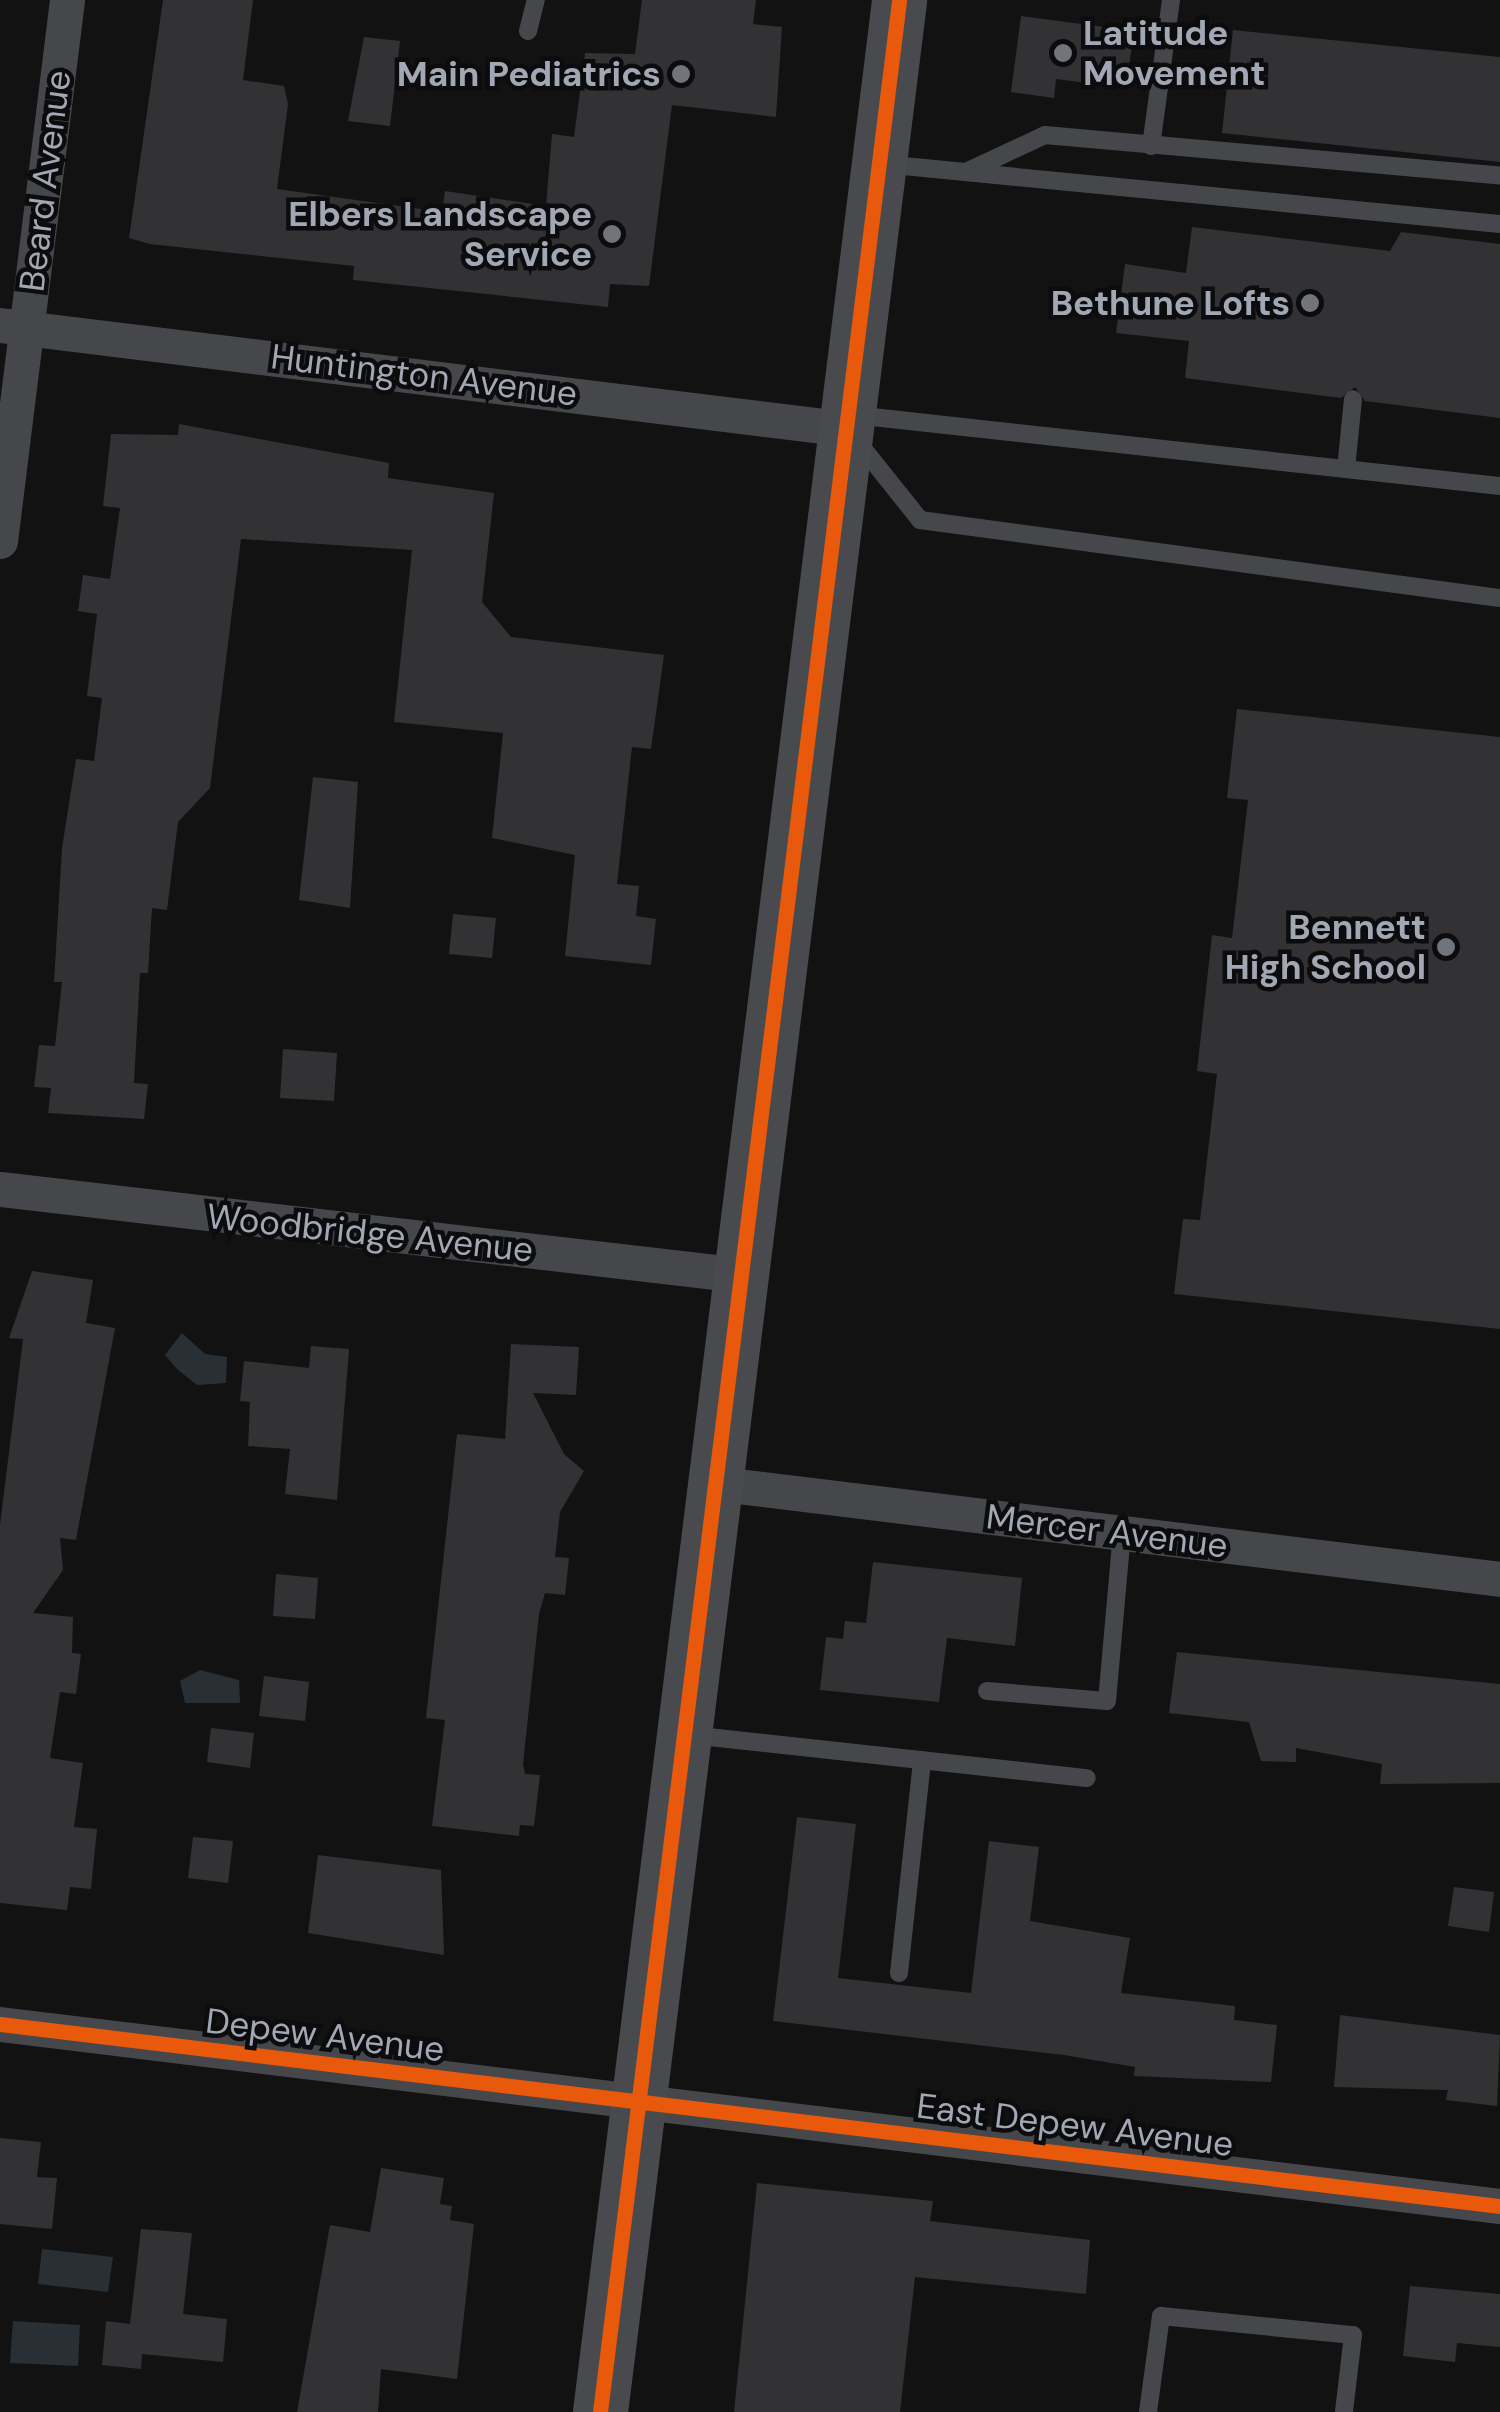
<!DOCTYPE html>
<html>
<head>
<meta charset="utf-8">
<style>
	body { margin:0 }
	#map { position:relative; width:1500px; height:2412px; overflow:hidden; background:#121212; font-family:"DM Sans",sans-serif }
	div>[style] { position:absolute }
	[style*='--x'] { left:calc(var(--x)*1px); top:calc(var(--y)*1px); width:calc(var(--w)*1px); rotate:calc(var(--a)*1deg) }
	.water>* { inset:0; background:#282f35 }
	.building>* { inset:0; background:#323235 }
	.lane>* { height:18px; margin:-9px; padding:0 9px; transform-origin:9px; border-radius:9px; background:#46474b }
	.street>* { height:35px; margin:-17.5px; padding:0 17.5px; transform-origin:17.5px; border-radius:17.5px; background:#46474b }
	.primary>* { height:55px; margin:-27.5px; padding:0 27.5px; transform-origin:27.5px; border-radius:27.5px; background:#484a4d }
	.cycleway>* { height:15px; margin:-7.5px; padding:0 7.5px; transform-origin:7.5px; border-radius:7.5px; background:#e8590c }
	.dots>* { width:28px; height:28px; translate:-50% -50%; box-sizing:border-box; border:5px solid #0c0c0e; border-radius:50% }
	span { translate:-50% -50%; white-space:nowrap; text-align:center; line-height:1.15; -webkit-text-stroke:9px #0c0c0e; paint-order:stroke }
	.poi-label { font-size:35px; color:#a2a8b3; font-weight:700 }
	.left { translate:0 -50%; text-align:left }
	.right { translate:-100% -50%; text-align:right }
	.street-label { font-size:35px; color:#a2a8b3 }
</style>
</head>
<body>
<div id="map">
	<div class="water">
		<i style="clip-path:polygon(182px 1333px,205px 1354px,227px 1357px,226px 1383px,197px 1385px,177px 1369px,165px 1355px)"></i>
		<i style="clip-path:polygon(200px 1670px,239px 1680px,240px 1703px,185px 1703px,180px 1681px)"></i>
		<i style="clip-path:polygon(42px 2249px,113px 2257px,108px 2292px,38px 2284px)"></i>
		<i style="clip-path:polygon(13px 2321px,80px 2325px,78px 2366px,10px 2363px)"></i>
	</div>
	<div class="building">
		<i style="clip-path:polygon(163px 0,253px 0,243px 80px,284px 86px,288px 104px,277px 189px,442px 212px,445px 191px,546px 206px,552px 134px,574px 137px,585px 53px,635px 54px,642px 0,756px 0,753px 24px,782px 27px,776px 117px,672px 105px,649px 286px,610px 284px,608px 307px,353px 280px,354px 266px,150px 244px,129px 238px)"></i>
		<i style="clip-path:polygon(1021px 16px,1134px 31px,1126px 88px,1056px 79px,1054px 98px,1011px 92px)"></i>
		<i style="clip-path:polygon(1233px 30px,1500px 57px,1500px 162px,1222px 133px)"></i>
		<i style="clip-path:polygon(364px 37px,400px 41px,390px 126px,348px 121px)"></i>
		<i style="clip-path:polygon(1192px 227px,1390px 251px,1401px 232px,1500px 244px,1500px 418px,1365px 401px,1355px 387px,1341px 398px,1185px 378px,1189px 341px,1116px 333px,1125px 264px,1186px 273px)"></i>
		<i style="clip-path:polygon(179px 424px,389px 463px,388px 478px,494px 493px,482px 602px,511px 637px,664px 655px,651px 749px,632px 747px,617px 884px,639px 886px,636px 916px,656px 919px,651px 965px,565px 956px,575px 855px,492px 838px,503px 733px,394px 722px,412px 550px,241px 539px,210px 788px,178px 822px,167px 910px,152px 908px,148px 973px,140px 973px,134px 1083px,148px 1084px,144px 1119px,48px 1113px,51px 1088px,34px 1087px,39px 1045px,55px 1046px,62px 982px,54px 982px,62px 848px,76px 759px,94px 761px,102px 698px,87px 696px,97px 614px,78px 611px,83px 575px,110px 579px,120px 508px,103px 506px,111px 434px,178px 435px)"></i>
		<i style="clip-path:polygon(1237px 709px,1500px 737px,1500px 1329px,1174px 1294px,1183px 1219px,1200px 1220px,1217px 1074px,1197px 1071px,1212px 935px,1232px 938px,1248px 800px,1227px 798px)"></i>
		<i style="clip-path:polygon(313px 777px,358px 782px,350px 908px,299px 900px)"></i>
		<i style="clip-path:polygon(453px 914px,496px 918px,492px 958px,449px 954px)"></i>
		<i style="clip-path:polygon(283px 1049px,337px 1053px,334px 1101px,280px 1098px)"></i>
		<i style="clip-path:polygon(32px 1271px,93px 1280px,86px 1323px,115px 1328px,76px 1540px,60px 1538px,63px 1570px,33px 1613px,73px 1617px,72px 1653px,81px 1654px,76px 1694px,60px 1692px,50px 1758px,83px 1763px,74px 1827px,97px 1829px,91px 1889px,70px 1887px,67px 1910px,0 1903px,0 1525px,23px 1339px,9px 1338px)"></i>
		<i style="clip-path:polygon(511px 1344px,579px 1347px,576px 1395px,533px 1393px,564px 1454px,584px 1471px,560px 1512px,555px 1557px,569px 1558px,565px 1595px,545px 1593px,539px 1614px,523px 1764px,525px 1774px,540px 1775px,534px 1826px,520px 1825px,519px 1836px,432px 1826px,445px 1720px,426px 1718px,457px 1434px,505px 1439px)"></i>
		<i style="clip-path:polygon(311px 1346px,349px 1349px,337px 1500px,285px 1494px,290px 1449px,248px 1446px,250px 1402px,240px 1401px,244px 1361px,309px 1368px)"></i>
		<i style="clip-path:polygon(873px 1562px,1022px 1578px,1015px 1646px,947px 1638px,939px 1702px,820px 1690px,826px 1637px,843px 1639px,845px 1621px,866px 1623px)"></i>
		<i style="clip-path:polygon(276px 1574px,318px 1578px,315px 1619px,273px 1616px)"></i>
		<i style="clip-path:polygon(1177px 1652px,1500px 1684px,1500px 1783px,1380px 1784px,1382px 1764px,1296px 1748px,1296px 1762px,1261px 1761px,1249px 1722px,1169px 1713px)"></i>
		<i style="clip-path:polygon(264px 1676px,309px 1682px,305px 1721px,259px 1716px)"></i>
		<i style="clip-path:polygon(211px 1728px,254px 1733px,250px 1768px,207px 1762px)"></i>
		<i style="clip-path:polygon(797px 1817px,856px 1824px,838px 1978px,971px 1993px,989px 1841px,1039px 1847px,1030px 1921px,1130px 1938px,1121px 1993px,1235px 2006px,1234px 2020px,1277px 2025px,1271px 2082px,1134px 2076px,1135px 2067px,1064px 2055px,773px 2021px)"></i>
		<i style="clip-path:polygon(193px 1837px,233px 1841px,228px 1883px,188px 1878px)"></i>
		<i style="clip-path:polygon(318px 1855px,441px 1870px,444px 1955px,308px 1933px)"></i>
		<i style="clip-path:polygon(1454px 1887px,1494px 1892px,1489px 1932px,1448px 1926px)"></i>
		<i style="clip-path:polygon(1340px 2015px,1500px 2035px,1497px 2106px,1446px 2100px,1448px 2090px,1334px 2087px)"></i>
		<i style="clip-path:polygon(0 2138px,41px 2142px,37px 2177px,57px 2178px,52px 2229px,0 2224px)"></i>
		<i style="clip-path:polygon(381px 2168px,444px 2178px,440px 2204px,452px 2206px,450px 2220px,474px 2224px,457px 2379px,381px 2369px,378px 2412px,297px 2412px,330px 2225px,370px 2232px)"></i>
		<i style="clip-path:polygon(757px 2183px,933px 2201px,930px 2221px,1090px 2240px,1086px 2294px,915px 2277px,900px 2412px,734px 2412px)"></i>
		<i style="clip-path:polygon(141px 2229px,192px 2233px,183px 2314px,227px 2319px,223px 2362px,142px 2354px,141px 2369px,102px 2365px,106px 2321px,130px 2324px)"></i>
		<i style="clip-path:polygon(1410px 2286px,1500px 2294px,1500px 2347px,1457px 2343px,1455px 2362px,1403px 2356px)"></i>
	</div>
	<div class="lane">
		<i style="--x:528;--y:31;--w:32;--a:-76"></i>
		<i style="--x:1151;--y:146;--w:147;--a:-82.2"></i>
		<i style="--x:883;--y:164;--w:620;--a:5.55"></i>
		<i style="--x:966;--y:172;--w:87;--a:-25.1"></i>
		<i style="--x:1045;--y:135;--w:457;--a:5.1"></i>
		<i style="--x:854;--y:415;--w:650;--a:6.27"></i>
		<i style="--x:857;--y:441;--w:101;--a:51.4"></i>
		<i style="--x:920;--y:520;--w:585;--a:7.66"></i>
		<i style="--x:1346;--y:469;--w:70;--a:-84.3"></i>
		<i style="--x:987;--y:1691;--w:120;--a:4.8"></i>
		<i style="--x:1107;--y:1701;--w:169;--a:-84.9"></i>
		<i style="--x:690;--y:1735;--w:399;--a:6.2"></i>
		<i style="--x:899;--y:1973;--w:214;--a:-83.8"></i>
		<i style="--x:1148;--y:2412;--w:97;--a:-82.3"></i>
		<i style="--x:1161;--y:2316;--w:193;--a:5.7"></i>
		<i style="--x:1353;--y:2335;--w:78;--a:96.7"></i>
	</div>
	<div class="street">
		<i style="--x:0;--y:325;--w:853;--a:7"></i>
		<i style="--x:0;--y:541;--w:545;--a:-82.94"></i>
		<i style="--x:0;--y:1189;--w:746;--a:6.62"></i>
		<i style="--x:713;--y:1483;--w:793;--a:6.95"></i>
		<i style="--x:0;--y:2024;--w:1511;--a:6.92"></i>
	</div>
	<div class="primary">
		<i style="--x:600;--y:2412;--w:2430;--a:-82.93"></i>
	</div>
	<div class="cycleway">
		<i style="--x:0;--y:2024;--w:1511;--a:6.92"></i>
		<i style="--x:600;--y:2412;--w:2430;--a:-82.93"></i>
	</div>
	<div class="dots">
		<i style="left:1063px;top:53px;background:#70747b"></i>
		<i style="left:681px;top:74px;background:#70747b"></i>
		<i style="left:612px;top:234px;background:#70747b"></i>
		<i style="left:1310px;top:303px;background:#70747b"></i>
		<i style="left:1446px;top:947px;background:#70747b"></i>
	</div>
	<div class="poi-label">
		<span class="left" style="left:1083px;top:53px">Latitude<br>Movement</span>
		<span class="right" style="left:661px;top:74px">Main Pediatrics</span>
		<span class="right" style="left:592px;top:234px">Elbers Landscape<br>Service</span>
		<span class="right" style="left:1290px;top:303px">Bethune Lofts</span>
		<span class="right" style="left:1426px;top:947px">Bennett<br>High School</span>
	</div>
	<div class="street-label">
		<span style="left:45px;top:181px;rotate:-83deg">Beard Avenue</span>
		<span style="left:424px;top:375px;rotate:7deg">Huntington Avenue</span>
		<span style="left:370px;top:1233px;rotate:6deg">Woodbridge Avenue</span>
		<span style="left:1107px;top:1531px;rotate:7deg">Mercer Avenue</span>
		<span style="left:325px;top:2035px;rotate:7deg">Depew Avenue</span>
		<span style="left:1075px;top:2125px;rotate:7deg">East Depew Avenue</span>
	</div>
</div>
</body>
</html>
